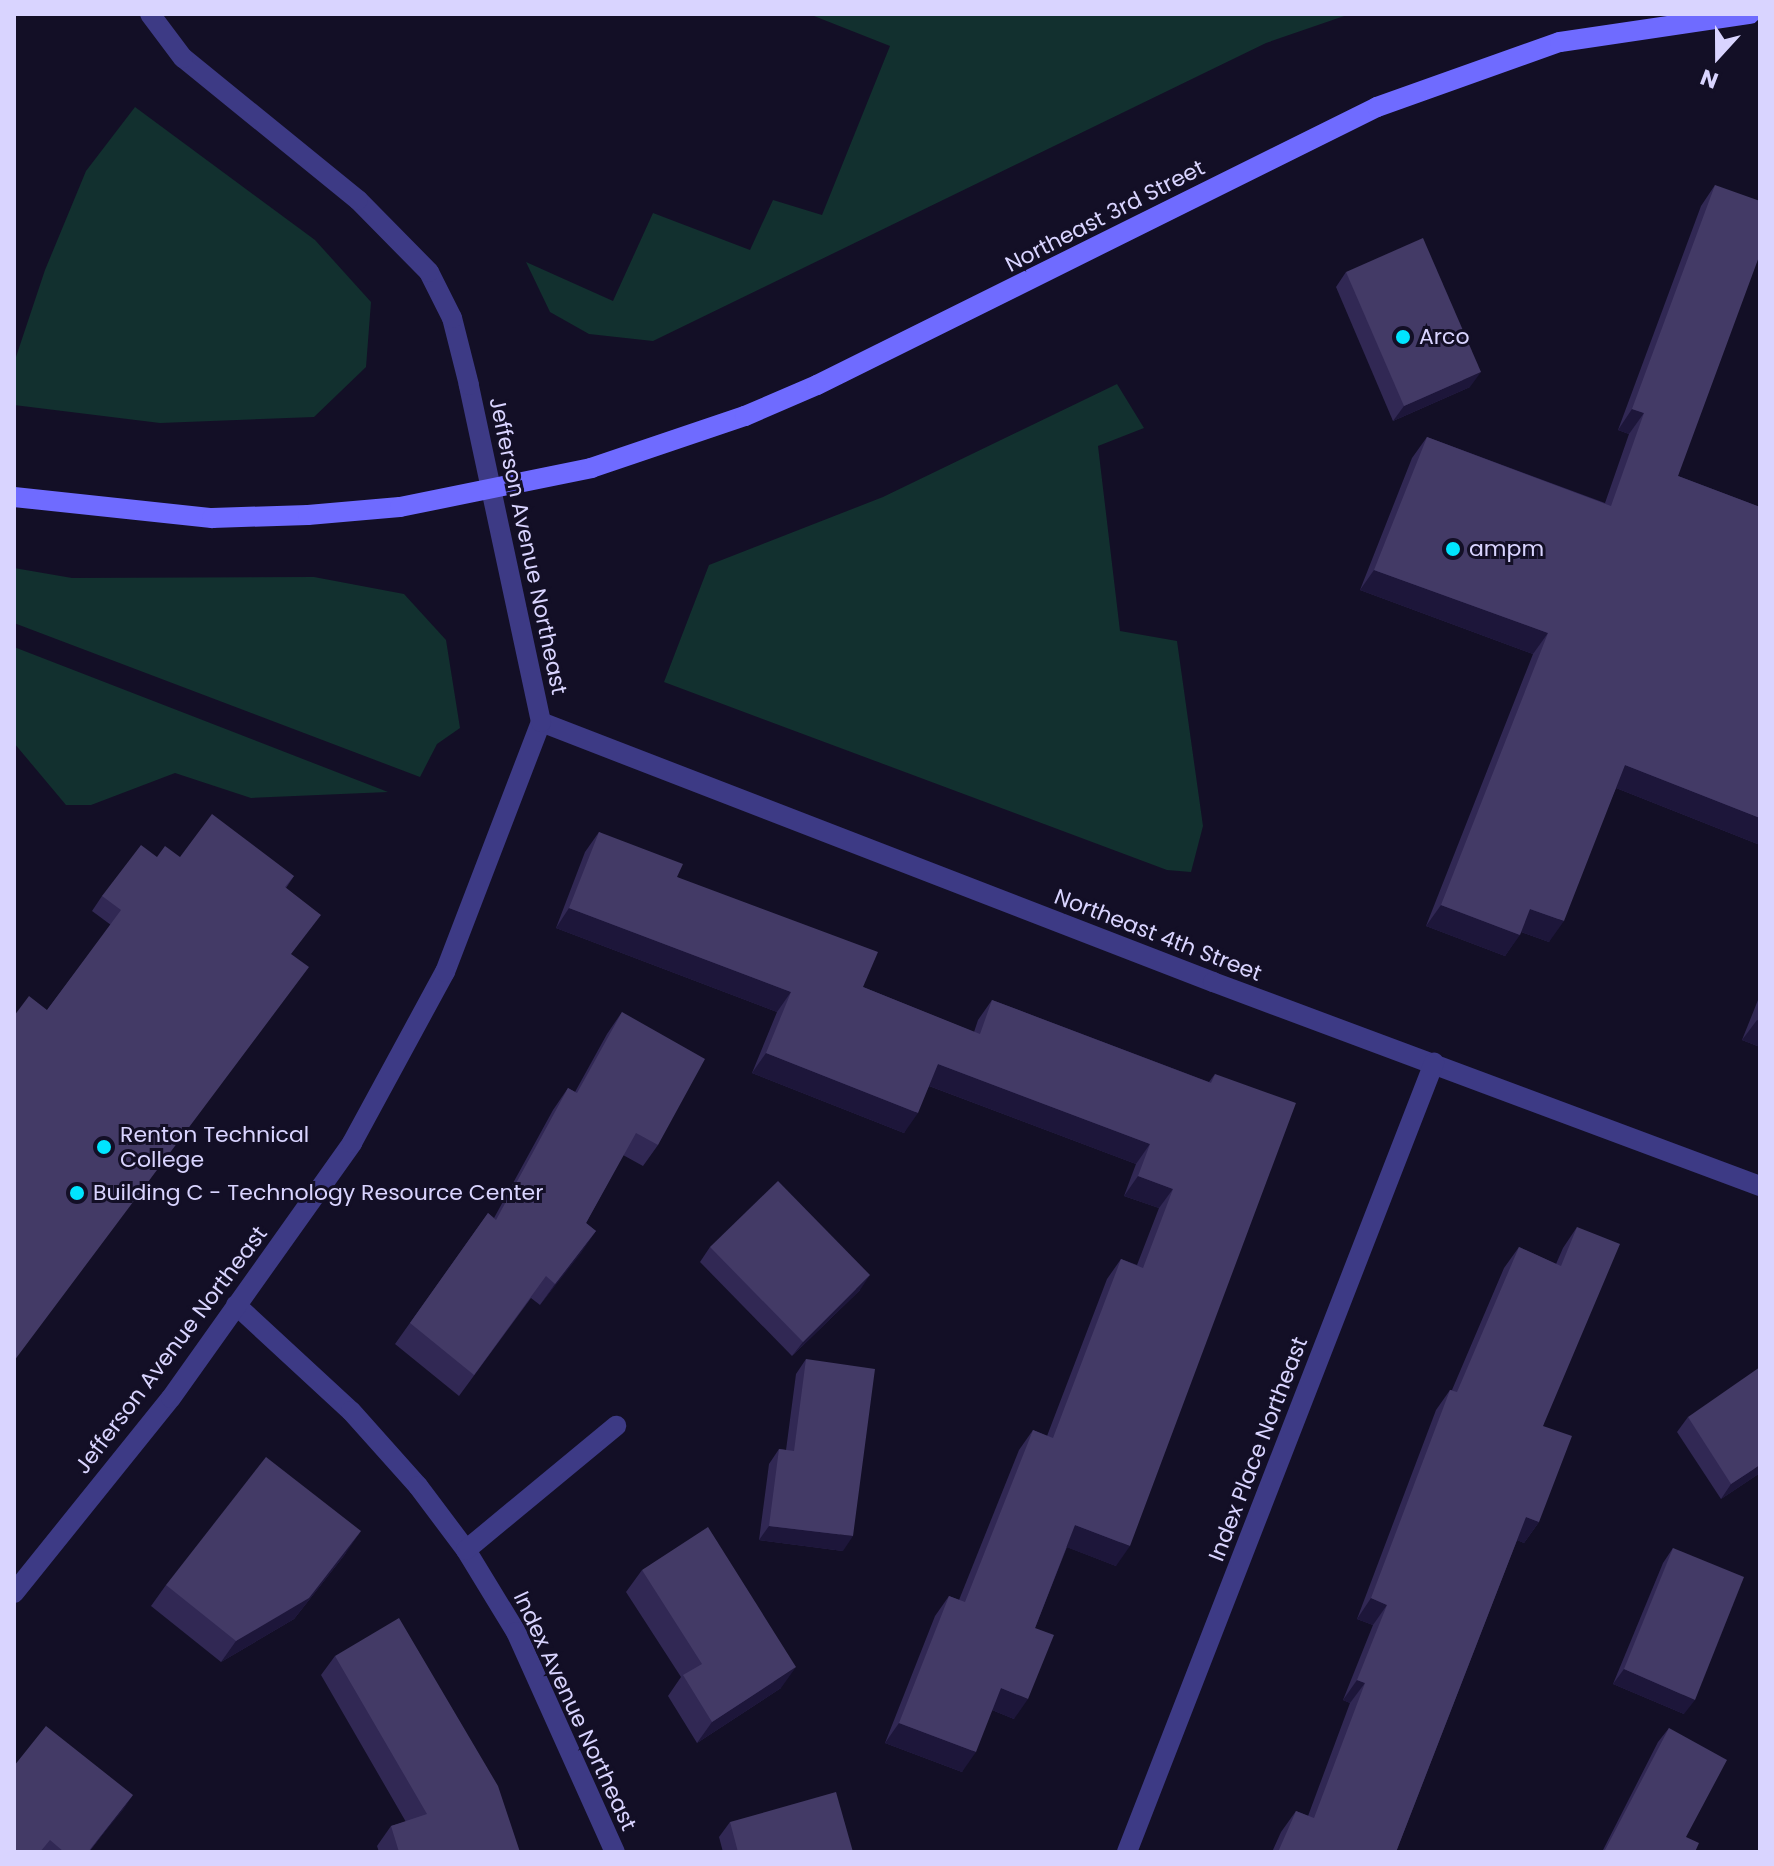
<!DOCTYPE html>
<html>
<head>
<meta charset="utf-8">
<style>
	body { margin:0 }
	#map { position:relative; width:1774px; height:1866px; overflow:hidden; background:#130f26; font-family:Poppins,sans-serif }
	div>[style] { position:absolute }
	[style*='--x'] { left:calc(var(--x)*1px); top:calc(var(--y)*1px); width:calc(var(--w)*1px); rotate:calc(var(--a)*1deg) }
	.green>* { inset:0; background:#12302f }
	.street>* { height:20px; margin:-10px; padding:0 10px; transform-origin:10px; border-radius:10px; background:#3d3a85 }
	.secondary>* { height:20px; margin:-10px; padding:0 10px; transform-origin:10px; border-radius:10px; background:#6f6bff }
	.wall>* { inset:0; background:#312854 }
	.shaded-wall>* { inset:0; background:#1d163a }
	.building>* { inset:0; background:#433a66 }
	.dots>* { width:22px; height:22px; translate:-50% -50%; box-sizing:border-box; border:4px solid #130f26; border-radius:50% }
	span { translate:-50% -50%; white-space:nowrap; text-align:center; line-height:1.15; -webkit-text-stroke:6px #130f26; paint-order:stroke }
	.street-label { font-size:22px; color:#d9d4ff }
	.poi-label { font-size:22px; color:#d9d4ff }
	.left { translate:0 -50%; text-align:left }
	.frame { position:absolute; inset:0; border:16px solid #d9d4ff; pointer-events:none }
	.north { position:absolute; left:1678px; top:16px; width:80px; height:80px; -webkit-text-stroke:6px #130f26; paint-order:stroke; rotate:201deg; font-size:22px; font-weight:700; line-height:32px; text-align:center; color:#d9d4ff }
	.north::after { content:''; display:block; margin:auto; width:28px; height:36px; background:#d9d4ff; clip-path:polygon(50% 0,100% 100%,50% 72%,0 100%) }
</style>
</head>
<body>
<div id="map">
	<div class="green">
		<i style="clip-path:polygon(809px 14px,1350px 14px,1266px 43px,653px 341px,589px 334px,550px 312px,526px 262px,613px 301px,653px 213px,750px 250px,773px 200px,822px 215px,890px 46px)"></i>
		<i style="clip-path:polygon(135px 107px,315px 240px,371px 302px,366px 367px,314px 417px,160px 423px,14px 405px,14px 363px,45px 270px,86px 171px)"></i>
		<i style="clip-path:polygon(1117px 384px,1144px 428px,1098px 446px,1120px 631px,1177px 641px,1203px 826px,1191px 872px,1167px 870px,664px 682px,709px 565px,883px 497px)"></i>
		<i style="clip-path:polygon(14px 568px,72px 578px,314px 577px,404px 594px,446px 640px,460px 728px,437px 744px,420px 777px,14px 623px)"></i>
		<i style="clip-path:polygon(14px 647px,388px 792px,251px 798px,175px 773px,91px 805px,66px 805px,14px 743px)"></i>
	</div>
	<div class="street">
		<i style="--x:541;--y:722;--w:721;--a:21.15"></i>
		<i style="--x:1213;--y:982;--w:584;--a:20.45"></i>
		<i style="--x:236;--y:1305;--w:156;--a:42.7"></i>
		<i style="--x:351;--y:1411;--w:101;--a:48.2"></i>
		<i style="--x:418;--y:1486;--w:80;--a:53.1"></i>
		<i style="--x:466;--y:1550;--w:96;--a:58.6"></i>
		<i style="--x:516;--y:1632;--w:241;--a:65.8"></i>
		<i style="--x:466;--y:1550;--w:195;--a:-39.6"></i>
		<i style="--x:14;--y:1593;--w:250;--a:-51.2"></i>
		<i style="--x:171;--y:1398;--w:313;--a:-54.6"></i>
		<i style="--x:352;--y:1143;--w:195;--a:-61.5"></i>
		<i style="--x:445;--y:972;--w:268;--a:-69"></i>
		<i style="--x:541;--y:722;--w:345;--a:-102.1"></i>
		<i style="--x:469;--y:385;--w:69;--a:-104.2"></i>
		<i style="--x:452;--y:318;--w:51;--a:-116.6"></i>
		<i style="--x:429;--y:272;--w:101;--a:-134.6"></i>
		<i style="--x:358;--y:200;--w:225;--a:-140.9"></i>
		<i style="--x:183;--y:58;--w:55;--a:-126.9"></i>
		<i style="--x:1127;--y:1852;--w:847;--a:-68.74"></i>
	</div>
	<div class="secondary">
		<i style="--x:14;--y:497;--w:199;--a:6.1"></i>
		<i style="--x:212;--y:518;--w:96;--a:-1.8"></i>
		<i style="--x:308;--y:515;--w:92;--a:-5"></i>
		<i style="--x:400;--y:507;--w:195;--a:-11.5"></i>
		<i style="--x:591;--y:468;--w:163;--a:-18.7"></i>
		<i style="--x:745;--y:416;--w:78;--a:-23.3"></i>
		<i style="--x:817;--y:385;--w:625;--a:-26.4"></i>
		<i style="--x:1377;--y:107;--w:194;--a:-19.6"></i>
		<i style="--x:1560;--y:42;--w:192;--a:-8.4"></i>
	</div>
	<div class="wall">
		<i style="clip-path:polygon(1715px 185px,1678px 476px,1760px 507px,1760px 845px,1616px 788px,1549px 942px,1521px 932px,1505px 956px,1426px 926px,1533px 654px,1360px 590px,1412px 458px,1427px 437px,1605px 503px,1629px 434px,1618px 430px,1701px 206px)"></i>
		<i style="clip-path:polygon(1346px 272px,1470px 387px,1393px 421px,1336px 287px)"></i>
		<i style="clip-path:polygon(599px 832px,677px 877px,863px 987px,974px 1032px,978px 1020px,992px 1000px,1209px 1082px,1215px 1074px,1116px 1566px,1067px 1547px,1035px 1628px,1014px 1719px,992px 1710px,962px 1772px,885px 1743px,935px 1616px,949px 1596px,959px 1600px,1019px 1450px,1033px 1430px,1047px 1436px,1107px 1279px,1121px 1259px,1137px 1265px,1159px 1208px,1124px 1196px,1136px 1164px,929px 1086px,904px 1133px,752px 1073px,777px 1012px,556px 928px,585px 852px)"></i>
		<i style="clip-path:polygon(180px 857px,294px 876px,286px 888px,47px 1010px,111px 925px,92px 911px,102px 896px)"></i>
		<i style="clip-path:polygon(1760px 995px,1760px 1047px,1742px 1040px)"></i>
		<i style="clip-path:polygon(622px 1012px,658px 1145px,643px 1166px,623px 1155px,586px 1223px,596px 1231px,540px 1305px,531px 1298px,459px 1396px,395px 1344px,488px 1213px,494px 1218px,553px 1110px,568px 1088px,575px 1092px,607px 1034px)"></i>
		<i style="clip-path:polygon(1577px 1227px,1543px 1426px,1539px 1522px,1524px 1543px,1517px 1540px,1396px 1852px,1272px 1852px,1281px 1832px,1296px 1811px,1308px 1816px,1350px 1703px,1343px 1700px,1373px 1625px,1357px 1619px,1436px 1410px,1450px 1390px,1452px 1390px,1504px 1268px,1519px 1247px,1556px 1264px,1563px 1248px)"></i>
		<i style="clip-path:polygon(710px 1247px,860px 1290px,792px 1356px,700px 1262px)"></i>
		<i style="clip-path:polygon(806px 1359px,843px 1551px,759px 1540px,769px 1464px,779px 1449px,786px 1450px,796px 1374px)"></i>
		<i style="clip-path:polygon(1688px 1417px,1760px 1473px,1721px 1499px,1677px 1432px)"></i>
		<i style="clip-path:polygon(1673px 1548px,1684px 1714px,1613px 1684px,1663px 1563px)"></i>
		<i style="clip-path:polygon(346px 1553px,294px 1619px,221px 1662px,151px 1606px,166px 1585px)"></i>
		<i style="clip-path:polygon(642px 1570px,781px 1688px,697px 1743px,668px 1696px,681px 1677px,626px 1592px)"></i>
		<i style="clip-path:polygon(335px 1656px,520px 1852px,379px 1852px,377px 1846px,391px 1826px,406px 1822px,321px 1675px)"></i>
		<i style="clip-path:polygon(1669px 1728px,1686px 1837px,1695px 1852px,1602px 1852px,1658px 1742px)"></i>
		<i style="clip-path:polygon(133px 1795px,89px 1852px,14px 1852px)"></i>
		<i style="clip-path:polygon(730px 1822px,853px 1852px,723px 1852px,719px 1837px)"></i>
	</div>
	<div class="shaded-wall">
		<i style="clip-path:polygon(1481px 372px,1470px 387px,1393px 421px,1404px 406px)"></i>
		<i style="clip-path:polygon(1632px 409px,1644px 413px,1629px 434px,1618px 430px)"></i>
		<i style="clip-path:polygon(1374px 570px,1548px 633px,1533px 654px,1360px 590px)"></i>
		<i style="clip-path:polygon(1625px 765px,1760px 818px,1760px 845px,1611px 786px)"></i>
		<i style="clip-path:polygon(1441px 905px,1520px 935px,1505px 956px,1426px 926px)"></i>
		<i style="clip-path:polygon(569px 908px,791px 992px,777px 1012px,556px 928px)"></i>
		<i style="clip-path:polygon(1530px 909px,1564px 921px,1549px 942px,1516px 930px)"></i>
		<i style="clip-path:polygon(1757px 1020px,1760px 1021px,1760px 1047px,1742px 1040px)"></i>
		<i style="clip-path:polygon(766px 1053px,918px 1113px,904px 1133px,752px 1073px)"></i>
		<i style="clip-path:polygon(938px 1064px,1150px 1144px,1136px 1164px,924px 1084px)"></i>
		<i style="clip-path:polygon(1138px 1176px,1173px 1189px,1159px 1208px,1124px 1196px)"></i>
		<i style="clip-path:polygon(596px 1231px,581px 1253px,540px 1305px,555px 1284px)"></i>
		<i style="clip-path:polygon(870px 1275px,860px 1290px,792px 1356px,803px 1342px)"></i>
		<i style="clip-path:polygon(1760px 1465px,1760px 1473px,1721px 1499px,1731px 1484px)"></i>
		<i style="clip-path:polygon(1526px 1517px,1539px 1522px,1524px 1543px,1512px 1538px)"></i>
		<i style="clip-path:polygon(1075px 1525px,1130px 1546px,1116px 1566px,1061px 1545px)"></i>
		<i style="clip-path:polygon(769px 1526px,853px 1536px,843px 1551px,759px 1540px)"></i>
		<i style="clip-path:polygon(361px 1531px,346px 1553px,294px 1619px,221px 1662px,236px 1641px)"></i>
		<i style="clip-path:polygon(1371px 1598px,1387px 1605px,1373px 1625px,1357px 1619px)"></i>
		<i style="clip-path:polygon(796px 1667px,781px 1688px,697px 1743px,712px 1722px)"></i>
		<i style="clip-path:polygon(1624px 1669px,1695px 1700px,1684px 1714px,1613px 1684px)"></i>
		<i style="clip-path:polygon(1357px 1680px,1365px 1683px,1350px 1703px,1343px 1700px)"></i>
		<i style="clip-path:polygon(1001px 1688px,1028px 1699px,1014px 1719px,987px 1708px)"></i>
		<i style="clip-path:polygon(899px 1723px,976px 1752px,962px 1772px,885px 1743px)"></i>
		<i style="clip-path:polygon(133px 1795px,123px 1810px,88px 1852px)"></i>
	</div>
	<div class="building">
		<i style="clip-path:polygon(1715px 185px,1760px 201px,1760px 254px,1678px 476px,1760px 507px,1760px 818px,1625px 765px,1564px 921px,1530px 909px,1520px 935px,1441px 905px,1548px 633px,1374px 570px,1427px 437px,1611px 506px,1644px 413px,1632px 409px)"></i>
		<i style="clip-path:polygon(1423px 238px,1481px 372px,1404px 406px,1346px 272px)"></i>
		<i style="clip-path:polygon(212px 814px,294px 876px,285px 887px,321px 915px,291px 954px,309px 967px,14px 1361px,14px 1016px,29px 996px,47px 1010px,121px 910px,102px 896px,141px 845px,157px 857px,165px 846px,180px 857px)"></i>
		<i style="clip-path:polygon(599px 832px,683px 864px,677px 877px,878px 952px,863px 987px,980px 1034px,992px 1000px,1211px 1083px,1215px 1074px,1296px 1103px,1130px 1546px,1075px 1525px,1035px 1628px,1054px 1635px,1028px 1699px,1001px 1688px,976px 1752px,899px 1723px,949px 1596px,965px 1602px,1033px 1430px,1053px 1438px,1121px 1259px,1143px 1268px,1173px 1189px,1138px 1176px,1150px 1144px,938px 1064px,918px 1113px,766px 1053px,791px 992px,569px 908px)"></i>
		<i style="clip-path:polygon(622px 1012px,705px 1059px,658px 1145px,636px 1133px,586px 1223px,596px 1231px,555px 1284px,546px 1276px,474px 1375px,410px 1323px,488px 1213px,496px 1220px,568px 1088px,577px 1093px)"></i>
		<i style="clip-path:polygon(778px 1181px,870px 1275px,803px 1342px,710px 1247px)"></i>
		<i style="clip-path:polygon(1577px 1227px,1620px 1244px,1543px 1426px,1572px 1436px,1539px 1522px,1526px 1517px,1396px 1852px,1278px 1852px,1296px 1811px,1314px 1818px,1365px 1683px,1357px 1680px,1387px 1605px,1371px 1598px,1450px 1390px,1457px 1392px,1519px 1247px,1561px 1266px)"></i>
		<i style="clip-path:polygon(806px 1359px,875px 1369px,853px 1536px,769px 1526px,779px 1449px,794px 1451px)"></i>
		<i style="clip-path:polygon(1760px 1367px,1760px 1465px,1731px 1484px,1688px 1417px)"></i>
		<i style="clip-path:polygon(266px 1457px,361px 1531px,309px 1598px,236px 1641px,166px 1585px)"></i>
		<i style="clip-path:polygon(708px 1527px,796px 1667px,712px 1722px,683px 1675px,702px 1664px,642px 1570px)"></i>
		<i style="clip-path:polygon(1673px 1548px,1744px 1577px,1695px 1700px,1624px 1669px)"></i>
		<i style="clip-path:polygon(399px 1618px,498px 1786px,520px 1852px,399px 1852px,391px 1826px,427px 1814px,335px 1656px)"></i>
		<i style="clip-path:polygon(46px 1726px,133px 1795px,88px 1852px,64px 1852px,50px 1840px,40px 1852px,14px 1852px,14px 1766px)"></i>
		<i style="clip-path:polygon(1669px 1728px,1727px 1760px,1686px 1837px,1699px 1843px,1695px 1852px,1604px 1852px)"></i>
		<i style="clip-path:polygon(836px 1792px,853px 1852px,738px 1852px,730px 1822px)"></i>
	</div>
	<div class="dots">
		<i style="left:1403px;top:337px;background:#00e5ff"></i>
		<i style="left:1453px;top:549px;background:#00e5ff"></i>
		<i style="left:104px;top:1147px;background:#00e5ff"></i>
		<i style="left:77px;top:1193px;background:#00e5ff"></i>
	</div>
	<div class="street-label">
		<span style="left:1105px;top:216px;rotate:-27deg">Northeast 3rd Street</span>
		<span style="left:528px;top:546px;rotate:78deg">Jefferson Avenue Northeast</span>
		<span style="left:1158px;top:935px;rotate:21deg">Northeast 4th Street</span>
		<span style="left:171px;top:1350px;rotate:-53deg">Jefferson Avenue Northeast</span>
		<span style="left:1258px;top:1449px;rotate:-69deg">Index Place Northeast</span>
		<span style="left:575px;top:1711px;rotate:65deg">Index Avenue Northeast</span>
	</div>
	<div class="poi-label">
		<span class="left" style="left:1419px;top:337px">Arco</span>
		<span class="left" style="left:1469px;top:549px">ampm</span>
		<span class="left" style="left:120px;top:1147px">Renton Technical<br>College</span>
		<span class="left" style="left:93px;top:1193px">Building C - Technology Resource Center</span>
	</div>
	<div class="frame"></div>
	<div class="north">N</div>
</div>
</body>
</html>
